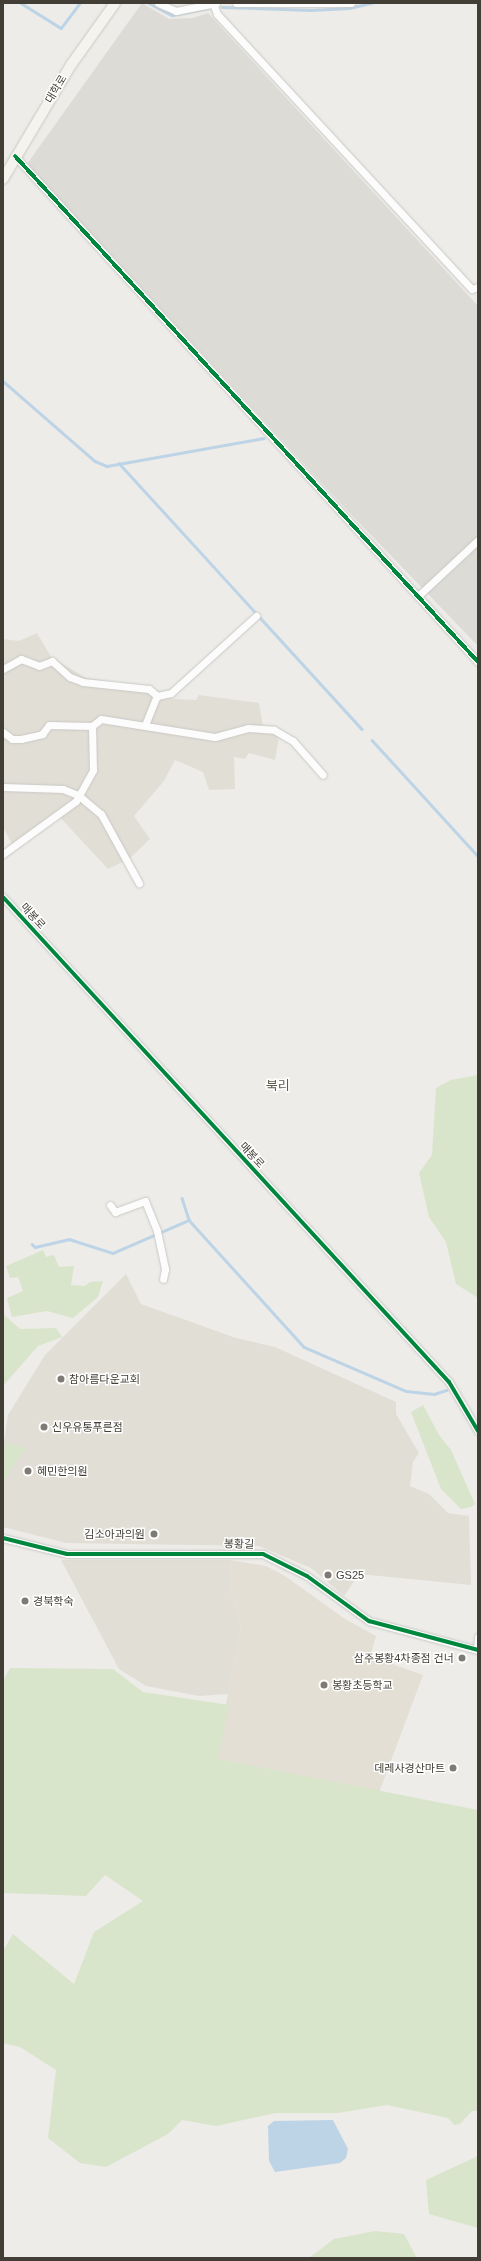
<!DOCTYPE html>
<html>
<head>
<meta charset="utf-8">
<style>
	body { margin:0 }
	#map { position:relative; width:481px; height:2261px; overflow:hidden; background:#edece8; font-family:Helvetica,"Noto Sans KR",sans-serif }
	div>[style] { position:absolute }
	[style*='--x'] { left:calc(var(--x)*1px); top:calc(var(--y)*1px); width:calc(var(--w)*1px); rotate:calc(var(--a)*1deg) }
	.residential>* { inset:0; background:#e1ded6 }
	.industrial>* { inset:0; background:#dddbd6 }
	.education>* { inset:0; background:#e3dfd4 }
	.green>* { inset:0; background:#d9e5ca }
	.water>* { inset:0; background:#bdd4e7 }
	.stream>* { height:2.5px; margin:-1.25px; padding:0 1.25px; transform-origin:1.25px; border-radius:1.25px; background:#bdd4e7 }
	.roads { filter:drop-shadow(0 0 1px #c9c8c4) drop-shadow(0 0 1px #c9c8c4) }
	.minor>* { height:7px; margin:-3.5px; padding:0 3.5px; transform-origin:3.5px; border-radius:3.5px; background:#fcfcfc }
	.secondary>* { height:10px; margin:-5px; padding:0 5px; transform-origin:5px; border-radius:5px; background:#f5f3ee }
	.cycleway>* { height:4px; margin:-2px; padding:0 2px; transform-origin:2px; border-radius:2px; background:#00873e }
	.dots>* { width:11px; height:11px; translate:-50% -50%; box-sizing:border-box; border:2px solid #fff; border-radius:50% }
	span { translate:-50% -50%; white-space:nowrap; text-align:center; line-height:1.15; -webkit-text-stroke:3px #fff; paint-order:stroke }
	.street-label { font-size:11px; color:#423e35 }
	.poi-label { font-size:11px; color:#423e35 }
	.left { translate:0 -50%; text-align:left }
	.right { translate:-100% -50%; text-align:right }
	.quarter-label { font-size:13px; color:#635c4e }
	.frame { position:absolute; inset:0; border:4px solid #423e35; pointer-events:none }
</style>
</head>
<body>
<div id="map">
	<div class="residential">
		<i style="clip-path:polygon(37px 633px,51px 657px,86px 678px,138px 686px,159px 698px,196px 700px,199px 695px,259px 703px,263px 727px,279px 737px,275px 760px,249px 753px,245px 759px,234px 757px,235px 789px,209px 790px,203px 772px,175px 760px,164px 781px,134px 816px,150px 839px,129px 859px,108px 869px,56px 813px,12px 844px,3px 827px,3px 639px,19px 641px)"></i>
		<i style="clip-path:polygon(126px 1274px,141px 1304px,236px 1338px,275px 1347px,396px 1402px,396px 1414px,419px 1453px,413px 1462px,410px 1486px,429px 1494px,448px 1513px,469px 1516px,471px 1585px,359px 1574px,344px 1596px,311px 1568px,259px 1546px,66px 1543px,3px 1527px,3px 1448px,8px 1415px,45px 1355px)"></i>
		<i style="clip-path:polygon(61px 1560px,230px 1560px,231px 1592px,241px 1628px,228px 1694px,199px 1696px,146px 1686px,119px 1669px)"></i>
	</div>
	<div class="industrial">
		<i style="clip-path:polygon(142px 3px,169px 19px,193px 18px,208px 13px,478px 306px,478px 646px,346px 509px,27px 164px)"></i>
	</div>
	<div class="education">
		<i style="clip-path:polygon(230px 1560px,266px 1566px,285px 1576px,345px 1619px,376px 1636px,370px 1656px,423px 1675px,377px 1798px,213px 1769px,241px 1628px,231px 1592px)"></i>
	</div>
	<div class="green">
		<i style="clip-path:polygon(478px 1075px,478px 1298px,456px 1284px,446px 1242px,429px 1217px,419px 1173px,432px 1155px,436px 1088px,451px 1080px)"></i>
		<i style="clip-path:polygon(43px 1250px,46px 1257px,54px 1255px,59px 1267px,74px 1266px,71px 1285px,85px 1286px,90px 1282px,103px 1281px,98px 1297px,73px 1318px,47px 1311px,12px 1317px,7px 1298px,23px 1291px,18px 1277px,10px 1278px,6px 1266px)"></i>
		<i style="clip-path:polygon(3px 1314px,20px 1329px,56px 1328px,62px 1337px,38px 1346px,3px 1386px)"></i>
		<i style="clip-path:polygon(423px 1405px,439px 1435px,451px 1450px,475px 1504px,471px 1507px,461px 1509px,441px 1489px,411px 1412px)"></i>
		<i style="clip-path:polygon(3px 1442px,25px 1448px,3px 1482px)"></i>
		<i style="clip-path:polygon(10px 1668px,113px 1669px,143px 1692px,229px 1705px,218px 1759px,478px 1810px,478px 2111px,472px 2111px,460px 2124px,454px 2125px,448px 2118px,387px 2105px,338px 2113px,276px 2113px,216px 2126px,182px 2120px,168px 2134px,106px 2167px,80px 2163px,48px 2138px,56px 2070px,20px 2047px,3px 2043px,3px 1951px,13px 1934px,74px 1984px,94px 1932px,143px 1901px,105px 1875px,86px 1896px,3px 1893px,3px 1681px)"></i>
		<i style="clip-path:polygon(478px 2156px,478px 2228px,429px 2214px,426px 2180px)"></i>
		<i style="clip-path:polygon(375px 2231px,404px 2234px,417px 2258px,309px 2258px,334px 2239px)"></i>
	</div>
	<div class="water">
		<i style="clip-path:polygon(333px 2120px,348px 2149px,346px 2158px,340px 2163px,275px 2172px,269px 2161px,268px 2126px,274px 2121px)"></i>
	</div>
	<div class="stream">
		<i style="--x:21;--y:3;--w:47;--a:32"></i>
		<i style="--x:61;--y:28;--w:31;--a:-53"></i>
		<i style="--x:149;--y:3;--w:26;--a:28"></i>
		<i style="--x:172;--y:15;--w:37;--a:-11"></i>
		<i style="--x:222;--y:7;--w:89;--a:1.9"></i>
		<i style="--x:311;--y:10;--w:38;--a:-3"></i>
		<i style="--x:349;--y:8;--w:23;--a:-13"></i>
		<i style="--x:3;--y:381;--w:122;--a:41"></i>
		<i style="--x:95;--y:461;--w:13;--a:23"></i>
		<i style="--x:107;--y:466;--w:159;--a:-10.1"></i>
		<i style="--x:119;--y:463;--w:360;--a:47.6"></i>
		<i style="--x:372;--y:740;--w:157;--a:47.6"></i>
		<i style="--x:182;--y:1198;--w:23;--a:72"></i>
		<i style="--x:189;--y:1220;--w:171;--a:47.8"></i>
		<i style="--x:304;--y:1347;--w:111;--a:23.3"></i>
		<i style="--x:406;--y:1391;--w:28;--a:6"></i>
		<i style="--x:434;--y:1394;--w:13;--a:-18"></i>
		<i style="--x:32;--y:1244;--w:4;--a:45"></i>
		<i style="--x:35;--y:1247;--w:35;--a:-13"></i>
		<i style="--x:69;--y:1239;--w:46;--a:17.7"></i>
		<i style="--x:113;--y:1253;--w:83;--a:-23.5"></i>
	</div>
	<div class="roads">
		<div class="minor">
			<i style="--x:158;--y:3;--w:20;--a:24"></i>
			<i style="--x:176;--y:11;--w:41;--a:-11.3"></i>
			<i style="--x:213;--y:3;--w:12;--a:70"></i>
			<i style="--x:217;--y:14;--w:375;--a:47.2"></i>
			<i style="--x:472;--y:289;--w:6;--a:-18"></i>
			<i style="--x:236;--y:3;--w:115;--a:0"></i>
			<i style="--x:15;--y:156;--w:686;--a:47.54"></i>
			<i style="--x:418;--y:596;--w:82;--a:-43"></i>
			<i style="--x:3;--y:669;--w:21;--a:-29"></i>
			<i style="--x:21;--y:659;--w:19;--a:21"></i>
			<i style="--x:39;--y:666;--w:14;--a:-21"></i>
			<i style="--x:52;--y:661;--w:24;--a:42"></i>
			<i style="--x:70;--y:677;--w:14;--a:21"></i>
			<i style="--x:83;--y:682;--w:66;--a:6.1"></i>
			<i style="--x:149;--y:689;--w:11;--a:41"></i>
			<i style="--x:157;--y:696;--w:14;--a:-12"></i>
			<i style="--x:171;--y:693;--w:115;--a:-42.2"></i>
			<i style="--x:145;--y:725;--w:31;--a:-68"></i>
			<i style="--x:3;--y:732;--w:11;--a:38"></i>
			<i style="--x:12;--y:739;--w:9;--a:0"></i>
			<i style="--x:21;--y:739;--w:22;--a:-13"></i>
			<i style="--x:42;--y:734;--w:11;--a:-52"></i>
			<i style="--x:49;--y:725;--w:43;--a:1.3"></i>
			<i style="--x:92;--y:726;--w:11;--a:-38"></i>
			<i style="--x:101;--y:719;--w:115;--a:9"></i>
			<i style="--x:215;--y:737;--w:34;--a:-15"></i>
			<i style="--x:248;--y:728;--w:26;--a:4"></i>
			<i style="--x:274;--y:730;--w:22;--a:30"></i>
			<i style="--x:293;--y:741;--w:45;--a:48.6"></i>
			<i style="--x:3;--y:787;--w:60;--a:1.9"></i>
			<i style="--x:63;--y:789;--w:16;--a:22"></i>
			<i style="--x:78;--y:795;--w:30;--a:40"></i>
			<i style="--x:101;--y:814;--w:79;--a:61.2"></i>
			<i style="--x:3;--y:854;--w:90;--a:-36"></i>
			<i style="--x:76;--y:801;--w:35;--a:-61"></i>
			<i style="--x:93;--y:770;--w:44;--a:-91.3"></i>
			<i style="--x:3;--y:897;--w:659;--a:47.4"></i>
			<i style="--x:449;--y:1382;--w:57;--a:59.4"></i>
			<i style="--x:110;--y:1205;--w:9;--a:54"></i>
			<i style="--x:115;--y:1212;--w:32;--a:-20"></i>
			<i style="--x:145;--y:1201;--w:32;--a:68"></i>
			<i style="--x:157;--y:1231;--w:39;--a:78"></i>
			<i style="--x:165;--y:1269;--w:10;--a:101"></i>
			<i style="--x:3;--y:1538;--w:66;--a:14"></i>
			<i style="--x:67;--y:1554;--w:196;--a:0"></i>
			<i style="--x:263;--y:1554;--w:49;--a:26.6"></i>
			<i style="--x:307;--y:1576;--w:77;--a:36"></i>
			<i style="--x:369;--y:1621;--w:113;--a:14.9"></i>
			<i style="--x:477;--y:1649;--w:12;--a:-85"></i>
		</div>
		<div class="secondary">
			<i style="--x:3;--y:179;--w:133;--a:-59.2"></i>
			<i style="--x:71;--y:65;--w:76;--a:-54.6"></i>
		</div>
	</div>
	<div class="cycleway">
		<i style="--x:15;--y:156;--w:686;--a:47.54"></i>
		<i style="--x:3;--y:897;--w:659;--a:47.4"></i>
		<i style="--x:449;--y:1382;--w:57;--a:59.4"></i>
		<i style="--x:3;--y:1538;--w:66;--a:14"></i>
		<i style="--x:67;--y:1554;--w:196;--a:0"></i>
		<i style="--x:263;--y:1554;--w:49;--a:26.6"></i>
		<i style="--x:307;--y:1576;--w:77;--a:36"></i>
		<i style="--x:369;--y:1621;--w:113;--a:14.9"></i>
	</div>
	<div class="dots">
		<i style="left:61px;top:1379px;background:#7e7b74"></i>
		<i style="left:44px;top:1427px;background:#7e7b74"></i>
		<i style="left:28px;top:1471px;background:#7e7b74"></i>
		<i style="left:154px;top:1534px;background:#7e7b74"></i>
		<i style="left:328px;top:1575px;background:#7e7b74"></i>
		<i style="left:25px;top:1601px;background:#7e7b74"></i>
		<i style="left:462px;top:1658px;background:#7e7b74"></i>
		<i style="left:324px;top:1685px;background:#7e7b74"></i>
		<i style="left:453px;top:1768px;background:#7e7b74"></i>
	</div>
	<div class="street-label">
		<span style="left:56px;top:89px;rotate:-59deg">대학로</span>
		<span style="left:33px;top:916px;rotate:48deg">매봉로</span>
		<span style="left:252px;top:1155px;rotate:47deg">매봉로</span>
		<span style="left:239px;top:1544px;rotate:2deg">봉황길</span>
	</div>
	<div class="poi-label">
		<span class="left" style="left:69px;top:1379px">참아름다운교회</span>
		<span class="left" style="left:52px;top:1427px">신우유통푸른점</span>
		<span class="left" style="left:37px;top:1471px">혜민한의원</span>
		<span class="right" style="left:145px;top:1534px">김소아과의원</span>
		<span class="left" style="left:336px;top:1575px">GS25</span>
		<span class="left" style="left:33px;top:1601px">경북학숙</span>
		<span class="right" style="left:454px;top:1658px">삼주봉황4차종점 건너</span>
		<span class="left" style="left:332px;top:1685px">봉황초등학교</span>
		<span class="right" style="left:445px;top:1768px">데레사경산마트</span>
	</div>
	<div class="quarter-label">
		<span style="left:278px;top:1086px">북리</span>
	</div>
	<div class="frame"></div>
</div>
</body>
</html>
